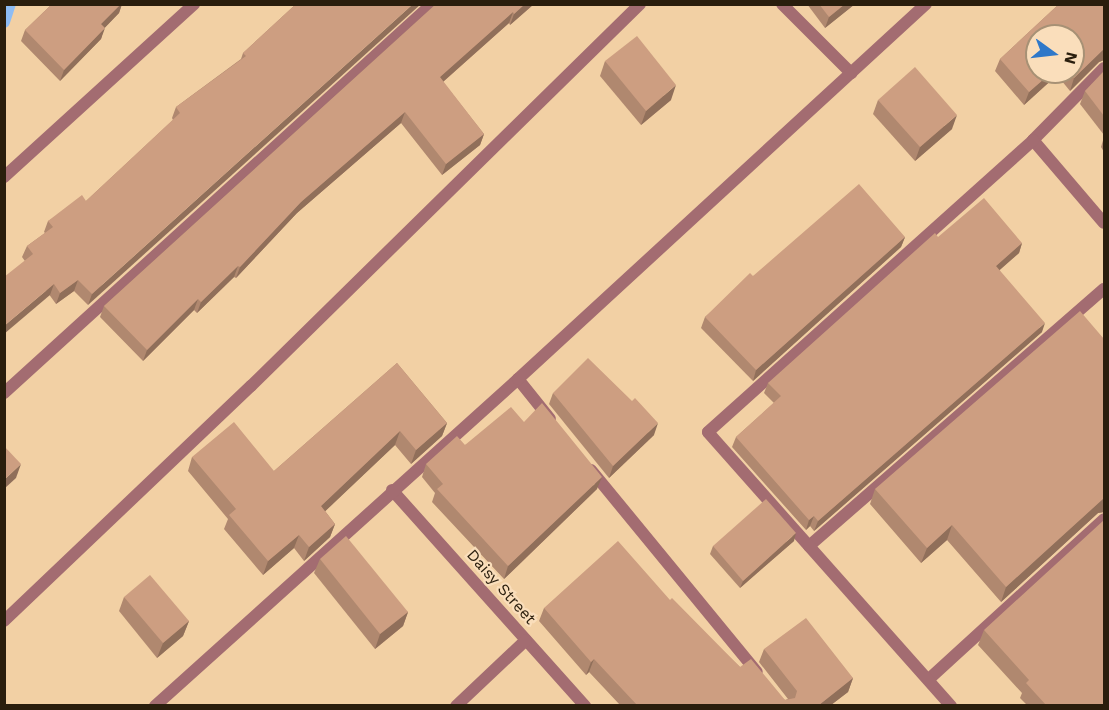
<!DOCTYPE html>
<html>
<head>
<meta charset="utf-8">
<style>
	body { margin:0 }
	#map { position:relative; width:1109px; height:710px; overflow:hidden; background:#f2d0a4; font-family:"Work Sans",sans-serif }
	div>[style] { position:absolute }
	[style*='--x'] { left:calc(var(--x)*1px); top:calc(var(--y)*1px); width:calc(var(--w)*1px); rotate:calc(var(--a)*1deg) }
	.stream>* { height:12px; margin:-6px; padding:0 6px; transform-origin:6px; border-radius:6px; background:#8dbcf4 }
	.street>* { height:12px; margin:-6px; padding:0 6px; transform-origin:6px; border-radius:6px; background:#a36c71 }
	.wall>* { inset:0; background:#b0886f }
	.shaded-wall>* { inset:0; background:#906f5a }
	.building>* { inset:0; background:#cd9e81 }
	span { translate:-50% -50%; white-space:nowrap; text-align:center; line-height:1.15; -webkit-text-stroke:4.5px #fadebb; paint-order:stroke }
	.street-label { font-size:16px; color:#2a1e0d }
	.frame { position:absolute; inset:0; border:6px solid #2a1e0d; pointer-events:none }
	.north { position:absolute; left:1025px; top:24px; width:60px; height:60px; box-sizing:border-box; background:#fadebb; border:2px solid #a79175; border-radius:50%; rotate:105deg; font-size:16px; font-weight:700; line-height:24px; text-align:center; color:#2a1e0d }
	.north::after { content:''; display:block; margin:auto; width:21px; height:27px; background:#2f78c9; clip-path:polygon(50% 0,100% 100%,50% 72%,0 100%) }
</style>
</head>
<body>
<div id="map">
	<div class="stream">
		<i style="--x:4;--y:22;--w:19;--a:-72"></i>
	</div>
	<div class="street">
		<i style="--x:782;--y:4;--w:98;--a:45"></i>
		<i style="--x:1104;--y:68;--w:101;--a:134.6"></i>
		<i style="--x:1033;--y:140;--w:109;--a:49.5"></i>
		<i style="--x:4;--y:177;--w:257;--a:-42.3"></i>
		<i style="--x:518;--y:379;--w:51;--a:51.3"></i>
		<i style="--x:4;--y:393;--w:578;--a:-42.27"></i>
		<i style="--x:591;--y:470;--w:261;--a:50.6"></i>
		<i style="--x:392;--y:490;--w:290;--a:48.2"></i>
		<i style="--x:809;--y:546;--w:391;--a:-41.1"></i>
		<i style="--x:4;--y:621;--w:341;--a:-43.6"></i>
		<i style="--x:251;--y:386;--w:545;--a:-44.48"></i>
		<i style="--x:929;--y:679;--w:237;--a:-42.4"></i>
		<i style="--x:155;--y:706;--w:489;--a:-42"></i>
		<i style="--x:518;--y:379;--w:554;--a:-42.59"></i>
		<i style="--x:456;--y:706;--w:96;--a:-43.3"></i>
		<i style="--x:951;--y:706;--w:366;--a:-131.6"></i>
		<i style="--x:708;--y:432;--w:437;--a:-41.9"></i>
	</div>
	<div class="wall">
		<i style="clip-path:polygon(52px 4px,122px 4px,119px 13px,104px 28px,101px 39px,60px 81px,21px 41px,25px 30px)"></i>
		<i style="clip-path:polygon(296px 4px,88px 305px,74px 291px,56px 304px,22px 257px,27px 246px,45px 233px,44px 232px,48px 221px,86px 201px,173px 120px,172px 118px,176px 107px,241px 59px,243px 53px)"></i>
		<i style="clip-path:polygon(436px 4px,534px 4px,510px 25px,509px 23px,443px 82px,484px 134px,480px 145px,442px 175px,401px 123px,297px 213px,236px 278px,234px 277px,197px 313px,194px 310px,143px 361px,100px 317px,104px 306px)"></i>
		<i style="clip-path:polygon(807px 4px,855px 4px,825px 28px)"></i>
		<i style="clip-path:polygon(evenodd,1059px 4px,1104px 4px,1104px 60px,1099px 62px,1070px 91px,1057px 75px,1024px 105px,995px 71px,1000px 59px,1059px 4px,1037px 36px,1073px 36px,1073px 72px,1037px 72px,1037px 36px)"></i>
		<i style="clip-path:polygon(605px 61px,671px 100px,641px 125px,600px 76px)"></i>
		<i style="clip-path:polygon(1104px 71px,1104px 135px,1080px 104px,1085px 91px)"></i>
		<i style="clip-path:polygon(878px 100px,952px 129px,915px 161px,873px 114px)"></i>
		<i style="clip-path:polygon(1104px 137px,1104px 152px,1101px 147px)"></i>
		<i style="clip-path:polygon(905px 237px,901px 247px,753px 381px,701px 328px,705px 317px,753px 276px)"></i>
		<i style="clip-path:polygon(1022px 243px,1019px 253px,999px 270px,1042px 332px,814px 531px,810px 526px,806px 530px,732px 447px,736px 437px,774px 403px,764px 393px,768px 383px)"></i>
		<i style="clip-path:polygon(1104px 339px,1104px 512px,1098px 513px,1001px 602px,947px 540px,921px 563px,870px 504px,875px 489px)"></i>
		<i style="clip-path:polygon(397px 363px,447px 423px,442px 436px,411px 464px,395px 445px,325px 511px,335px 524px,330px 537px,304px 561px,294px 548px,263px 575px,224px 529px,228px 519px,188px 471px,192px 457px,274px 471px)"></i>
		<i style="clip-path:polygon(553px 393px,654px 435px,609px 478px,549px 404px)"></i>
		<i style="clip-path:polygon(524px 422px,597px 489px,504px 579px,432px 502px,435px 493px,422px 477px,426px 464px,465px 445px)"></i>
		<i style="clip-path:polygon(794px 541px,740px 588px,710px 554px,713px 546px)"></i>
		<i style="clip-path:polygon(320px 559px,408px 612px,403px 626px,375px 649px,314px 573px)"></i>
		<i style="clip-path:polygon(124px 597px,189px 621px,183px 636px,157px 658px,119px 611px)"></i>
		<i style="clip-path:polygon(670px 600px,740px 667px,785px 700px,788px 699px,759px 662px,764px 649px,853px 678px,848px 692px,831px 705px,620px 705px,589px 672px,586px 675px,539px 621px,544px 608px)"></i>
		<i style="clip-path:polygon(984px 630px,1104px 705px,1027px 705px,1020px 698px,1022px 693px,978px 645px)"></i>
	</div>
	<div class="shaded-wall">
		<i style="clip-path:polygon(121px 4px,122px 4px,119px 13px,97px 36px,101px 24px)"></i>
		<i style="clip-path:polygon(413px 4px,421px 4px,88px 305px,92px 294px)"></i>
		<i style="clip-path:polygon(525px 4px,534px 4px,510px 25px,514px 14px)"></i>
		<i style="clip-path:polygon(845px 4px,855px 4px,825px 28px,829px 17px)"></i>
		<i style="clip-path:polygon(513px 12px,509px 23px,436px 88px,440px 77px)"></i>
		<i style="clip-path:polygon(105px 28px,101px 39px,60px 81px,64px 70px)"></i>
		<i style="clip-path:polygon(1103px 49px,1104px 49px,1104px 60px,1099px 62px,1070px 91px,1074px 78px)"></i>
		<i style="clip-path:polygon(1052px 72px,1059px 72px,1057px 75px,1024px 105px,1029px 92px)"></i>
		<i style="clip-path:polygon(676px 85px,671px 100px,641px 125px,646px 111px)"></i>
		<i style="clip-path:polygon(405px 112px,401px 123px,297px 213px,236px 278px,240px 267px,301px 202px)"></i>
		<i style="clip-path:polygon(957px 115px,952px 129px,915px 161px,920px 147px)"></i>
		<i style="clip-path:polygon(484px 134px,480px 145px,442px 175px,446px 164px)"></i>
		<i style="clip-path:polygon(905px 237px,901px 247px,753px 381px,756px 370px)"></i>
		<i style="clip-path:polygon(1022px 243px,1019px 253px,993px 276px,996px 266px)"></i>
		<i style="clip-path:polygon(238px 266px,234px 277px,197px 313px,201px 302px)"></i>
		<i style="clip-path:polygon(78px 280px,74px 291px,56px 304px,60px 293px)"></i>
		<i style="clip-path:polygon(54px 284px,50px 295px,4px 334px,4px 326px)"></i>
		<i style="clip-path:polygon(198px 299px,194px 310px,143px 361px,147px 350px)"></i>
		<i style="clip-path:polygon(1045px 323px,1042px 332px,814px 531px,818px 521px)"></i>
		<i style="clip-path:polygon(447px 423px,442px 436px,411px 464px,416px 450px)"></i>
		<i style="clip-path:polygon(658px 423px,654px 435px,609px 478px,613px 466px)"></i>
		<i style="clip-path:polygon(400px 431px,395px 445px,316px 520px,321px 506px)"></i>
		<i style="clip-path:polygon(21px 464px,16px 478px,4px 489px,4px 480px)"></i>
		<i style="clip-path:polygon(602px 477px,597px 489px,504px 579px,508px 566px)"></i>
		<i style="clip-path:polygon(1104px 498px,1104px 512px,1098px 513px,1001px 602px,1006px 587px)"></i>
		<i style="clip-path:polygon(814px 516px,810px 526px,806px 530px,809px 520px)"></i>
		<i style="clip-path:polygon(335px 524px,330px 537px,304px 561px,309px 547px)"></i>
		<i style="clip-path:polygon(952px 525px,947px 540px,921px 563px,927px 548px)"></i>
		<i style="clip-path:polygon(796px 533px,794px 541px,740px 588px,743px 581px)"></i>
		<i style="clip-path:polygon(299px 535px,294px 548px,263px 575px,268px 561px)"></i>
		<i style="clip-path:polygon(408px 612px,403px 626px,375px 649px,380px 634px)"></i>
		<i style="clip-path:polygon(189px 621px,183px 636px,157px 658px,163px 643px)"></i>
		<i style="clip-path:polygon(594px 659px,589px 672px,586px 675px,591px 662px)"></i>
		<i style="clip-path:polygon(853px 678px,848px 692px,831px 705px,819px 705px)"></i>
	</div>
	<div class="building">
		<i style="clip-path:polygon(52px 4px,121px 4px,101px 24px,105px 28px,64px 70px,25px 30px)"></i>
		<i style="clip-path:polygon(296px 4px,413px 4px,92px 294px,78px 280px,60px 293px,54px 284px,4px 326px,4px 277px,33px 254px,27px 246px,53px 227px,48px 221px,82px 195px,86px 201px,180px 113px,176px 107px,246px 56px,243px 53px)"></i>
		<i style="clip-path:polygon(436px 4px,525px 4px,514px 14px,513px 12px,440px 77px,484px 134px,446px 164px,405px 112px,301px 202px,240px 267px,238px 266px,201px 302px,198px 299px,147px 350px,104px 306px)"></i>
		<i style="clip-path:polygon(819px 4px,845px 4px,829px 17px)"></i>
		<i style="clip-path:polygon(1059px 4px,1104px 4px,1104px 49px,1074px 78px,1069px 72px,1073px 72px,1073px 36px,1037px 36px,1037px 72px,1052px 72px,1029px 92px,1000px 59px)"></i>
		<i style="clip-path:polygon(637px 36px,676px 85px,646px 111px,605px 61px)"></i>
		<i style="clip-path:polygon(915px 67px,957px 115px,920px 147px,878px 100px)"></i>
		<i style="clip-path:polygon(1104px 71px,1104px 116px,1085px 91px)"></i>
		<i style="clip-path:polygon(859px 184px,905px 237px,756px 370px,705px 317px,750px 273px,753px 276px)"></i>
		<i style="clip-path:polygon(984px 198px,1022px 243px,996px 266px,1045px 323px,818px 521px,814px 516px,809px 520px,736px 437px,781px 396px,768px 383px,935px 233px,938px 237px)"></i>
		<i style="clip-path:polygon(1080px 311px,1104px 339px,1104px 498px,1006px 587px,952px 525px,927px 548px,875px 489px)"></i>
		<i style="clip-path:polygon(588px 358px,632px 401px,635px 398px,658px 423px,613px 466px,553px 393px)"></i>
		<i style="clip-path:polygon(397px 363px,447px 423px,416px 450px,400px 431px,321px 506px,335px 524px,309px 547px,299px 535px,268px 561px,229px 515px,236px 509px,192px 457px,234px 422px,274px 471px)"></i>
		<i style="clip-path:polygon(542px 403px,602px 477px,508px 566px,437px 489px,443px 484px,426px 464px,457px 436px,465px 445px,511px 407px,524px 422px)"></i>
		<i style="clip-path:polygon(4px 446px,21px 464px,4px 480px)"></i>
		<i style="clip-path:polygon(766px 499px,796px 533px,743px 581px,713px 546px)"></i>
		<i style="clip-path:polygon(1104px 520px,1104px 704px,1103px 705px,1046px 705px,1026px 683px,1029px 680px,984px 630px)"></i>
		<i style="clip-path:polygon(346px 536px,408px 612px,380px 634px,320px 559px)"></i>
		<i style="clip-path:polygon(618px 541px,670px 600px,672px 598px,740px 667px,751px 659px,785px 700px,795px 698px,797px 691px,764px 649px,806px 618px,853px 678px,819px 705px,637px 705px,594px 659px,591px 662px,544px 608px)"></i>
		<i style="clip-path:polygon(150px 575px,189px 621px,163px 643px,124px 597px)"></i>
	</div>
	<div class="street-label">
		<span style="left:501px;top:587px;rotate:48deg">Daisy Street</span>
	</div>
	<div class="frame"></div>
	<div class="north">N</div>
</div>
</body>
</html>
